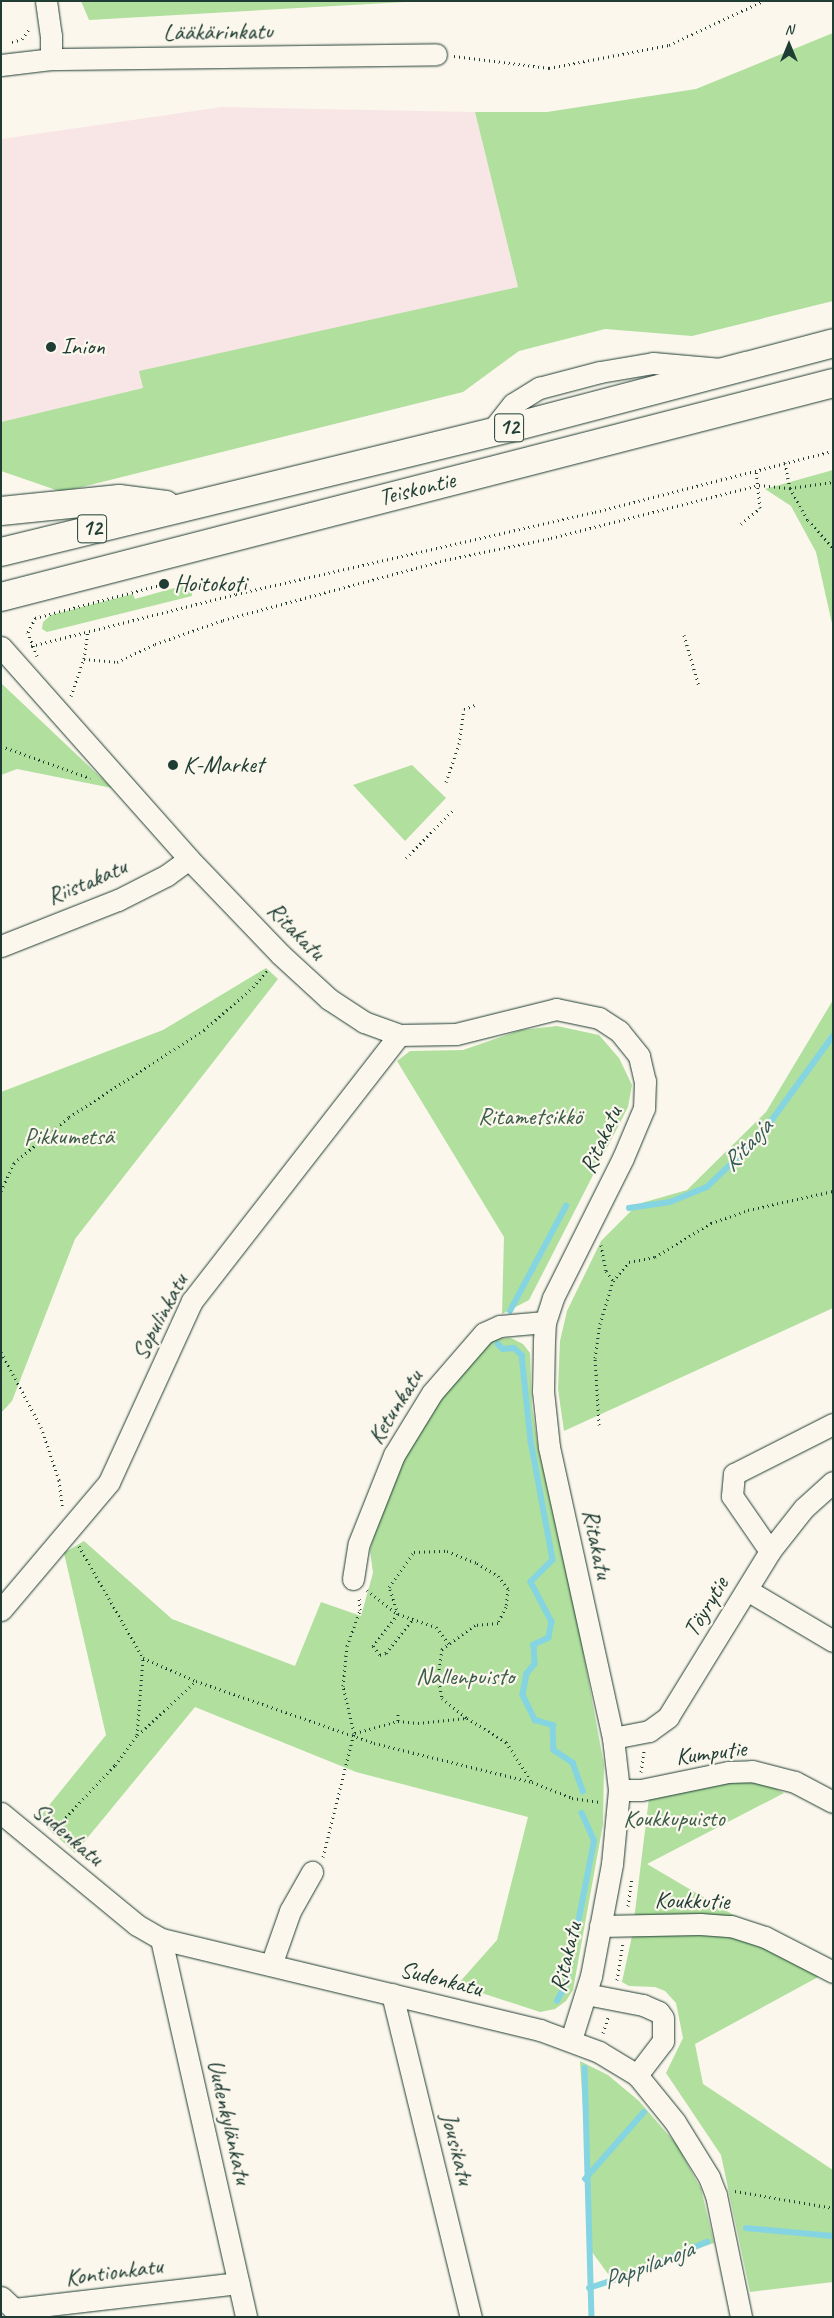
<!DOCTYPE html>
<html>
<head>
<meta charset="utf-8">
<style>
	body { margin:0 }
	#map { position:relative; width:834px; height:2318px; overflow:hidden; background:#fbf7ec; font-family:Caveat,sans-serif }
	div>[style] { position:absolute }
	[style*='--x'] { left:calc(var(--x)*1px); top:calc(var(--y)*1px); width:calc(var(--w)*1px); rotate:calc(var(--a)*1deg) }
	.built>* { inset:0; background:#f8e6e7 }
	.green>* { inset:0; background:#b0df9e }
	.stream>* { height:5.5px; margin:-2.75px; padding:0 2.75px; transform-origin:2.75px; border-radius:2.75px; background:#85d4e2 }
	.path>* { height:3px; margin-top:-1.5px; transform-origin:0; background:repeating-linear-gradient(90deg,#1f3d34 0 1px,transparent 0 5px) }
	.roads { filter:drop-shadow(0 0 1px #1f3d34) drop-shadow(0 0 1px #1f3d34) }
	.minor>* { height:21px; margin:-10.5px; padding:0 10.5px; transform-origin:10.5px; border-radius:10.5px; background:#fbf7ec }
	.highway>* { height:28px; margin:-14px; padding:0 14px; transform-origin:14px; border-radius:14px; background:#fbf7ec }
	.dots>* { width:14px; height:14px; translate:-50% -50%; box-sizing:border-box; border:2px solid #fbf7ec; border-radius:50% }
	span { translate:-50% -50%; white-space:nowrap; text-align:center; line-height:1.15; -webkit-text-stroke:4.5px #fbf7ec; paint-order:stroke }
	.shield-label span { padding:1px 4px; background:#fbf7ec; border:1px solid; border-radius:4px; -webkit-text-stroke-width:0 }
	.shield-label { font-size:22px; color:#1f3d34; font-weight:700 }
	.street-label { font-size:24px; color:#1f3d34 }
	.poi-label { font-size:24px; color:#1f3d34 }
	.left { translate:0 -50%; text-align:left }
	.park-label { font-size:24px; color:#3c5d49 }
	.water-label { font-size:25px; color:#335b57; font-style:italic }
	.frame { position:absolute; inset:0; border:2px solid #1f3d34; pointer-events:none }
	.north { position:absolute; left:764px; top:20px; width:50px; height:50px; -webkit-text-stroke:4px #fbf7ec; paint-order:stroke; rotate:0deg; font-size:14px; font-weight:700; line-height:20px; text-align:center; color:#1f3d34 }
	.north::after { content:''; display:block; margin:auto; width:18px; height:22px; background:#1f3d34; clip-path:polygon(50% 0,100% 100%,50% 72%,0 100%) }
</style>
</head>
<body>
<div id="map">
	<div class="built">
		<i style="clip-path:polygon(222px 107px,475px 112px,518px 287px,140px 371px,143px 388px,1px 422px,1px 139px)"></i>
	</div>
	<div class="green">
		<i style="clip-path:polygon(81px 1px,423px 1px,89px 20px)"></i>
		<i style="clip-path:polygon(833px 33px,833px 301px,692px 336px,605px 329px,519px 351px,463px 392px,62px 492px,1px 471px,1px 422px,143px 388px,139px 371px,518px 287px,475px 112px,547px 112px,696px 89px)"></i>
		<i style="clip-path:polygon(833px 470px,833px 628px,816px 552px,791px 506px,765px 489px)"></i>
		<i style="clip-path:polygon(192px 583px,192px 596px,47px 632px,42px 629px,43px 622px,51px 615px,133px 594px,135px 599px)"></i>
		<i style="clip-path:polygon(1px 683px,112px 788px,17px 769px,1px 775px)"></i>
		<i style="clip-path:polygon(412px 765px,446px 798px,405px 841px,353px 785px)"></i>
		<i style="clip-path:polygon(266px 968px,278px 979px,75px 1239px,12px 1401px,1px 1413px,1px 1092px,163px 1030px)"></i>
		<i style="clip-path:polygon(833px 1000px,833px 1308px,564px 1431px,558px 1389px,560px 1341px,567px 1311px,601px 1241px,638px 1204px,687px 1190px,766px 1112px)"></i>
		<i style="clip-path:polygon(557px 1026px,599px 1035px,619px 1058px,632px 1085px,628px 1107px,529px 1300px,502px 1314px,504px 1237px,397px 1061px,410px 1051px,463px 1050px,521px 1030px)"></i>
		<i style="clip-path:polygon(511px 1338px,523px 1344px,530px 1353px,532px 1406px,538px 1447px,579px 1629px,604px 1765px,603px 1824px,573px 1990px,566px 2001px,555px 2009px,540px 2012px,457px 1985px,497px 1940px,528px 1817px,356px 1772px,195px 1707px,75px 1853px,38px 1819px,106px 1735px,64px 1553px,84px 1541px,172px 1619px,295px 1666px,321px 1602px,361px 1616px,373px 1573px,370px 1550px,386px 1495px,412px 1440px,435px 1403px,490px 1339px)"></i>
		<i style="clip-path:polygon(756px 1778px,784px 1793px,647px 1864px,737px 1917px,706px 1915px,634px 1920px,649px 1798px,701px 1783px)"></i>
		<i style="clip-path:polygon(714px 1932px,762px 1944px,820px 1976px,695px 2044px,703px 2084px,833px 2170px,833px 2282px,750px 2292px,721px 2155px,666px 2073px,683px 2038px,676px 2003px,665px 1991px,655px 1987px,629px 1986px,622px 1982px,632px 1936px)"></i>
		<i style="clip-path:polygon(580px 2061px,608px 2075px,639px 2101px,677px 2145px,701px 2189px,714px 2243px,611px 2278px,592px 2252px)"></i>
	</div>
	<div class="stream">
		<i style="--x:629;--y:1208;--w:41;--a:-8.3"></i>
		<i style="--x:670;--y:1202;--w:40;--a:-22"></i>
		<i style="--x:707;--y:1187;--w:75;--a:-43.9"></i>
		<i style="--x:761;--y:1135;--w:122;--a:-54"></i>
		<i style="--x:510;--y:1311;--w:119;--a:-61.9"></i>
		<i style="--x:498;--y:1344;--w:7;--a:45"></i>
		<i style="--x:503;--y:1349;--w:11;--a:-5"></i>
		<i style="--x:514;--y:1348;--w:11;--a:41"></i>
		<i style="--x:522;--y:1355;--w:86;--a:84"></i>
		<i style="--x:531;--y:1441;--w:121;--a:79.5"></i>
		<i style="--x:553;--y:1560;--w:31;--a:135"></i>
		<i style="--x:531;--y:1582;--w:45;--a:62.3"></i>
		<i style="--x:552;--y:1622;--w:16;--a:101"></i>
		<i style="--x:549;--y:1638;--w:17;--a:155"></i>
		<i style="--x:534;--y:1645;--w:19;--a:87"></i>
		<i style="--x:535;--y:1664;--w:13;--a:129"></i>
		<i style="--x:527;--y:1674;--w:21;--a:101"></i>
		<i style="--x:523;--y:1695;--w:28;--a:64"></i>
		<i style="--x:535;--y:1720;--w:19;--a:16"></i>
		<i style="--x:553;--y:1725;--w:25;--a:88"></i>
		<i style="--x:554;--y:1750;--w:23;--a:34"></i>
		<i style="--x:573;--y:1763;--w:30;--a:70"></i>
		<i style="--x:557;--y:2001;--w:19;--a:-62"></i>
		<i style="--x:566;--y:1984;--w:146;--a:-78.9"></i>
		<i style="--x:594;--y:1841;--w:30;--a:-114"></i>
		<i style="--x:585;--y:2068;--w:249;--a:88.4"></i>
		<i style="--x:585;--y:2179;--w:89;--a:-48.6"></i>
		<i style="--x:746;--y:2228;--w:87;--a:5.3"></i>
		<i style="--x:589;--y:2288;--w:45;--a:-18"></i>
		<i style="--x:632;--y:2274;--w:82;--a:-23.1"></i>
	</div>
	<div class="path">
		<i style="--x:12;--y:42;--w:10;--a:-17"></i>
		<i style="--x:22;--y:39;--w:12;--a:-55"></i>
		<i style="--x:454;--y:56;--w:96;--a:7.2"></i>
		<i style="--x:549;--y:68;--w:122;--a:-10.9"></i>
		<i style="--x:669;--y:45;--w:104;--a:-25.1"></i>
		<i style="--x:785;--y:463;--w:25;--a:79"></i>
		<i style="--x:790;--y:488;--w:37;--a:61"></i>
		<i style="--x:808;--y:520;--w:38;--a:48"></i>
		<i style="--x:741;--y:524;--w:25;--a:-40"></i>
		<i style="--x:760;--y:508;--w:37;--a:-96"></i>
		<i style="--x:684;--y:635;--w:53;--a:73.6"></i>
		<i style="--x:31;--y:646;--w:211;--a:-14.2"></i>
		<i style="--x:236;--y:594;--w:368;--a:-12.9"></i>
		<i style="--x:595;--y:512;--w:246;--a:-14.4"></i>
		<i style="--x:37;--y:656;--w:26;--a:-111"></i>
		<i style="--x:28;--y:632;--w:16;--a:-63"></i>
		<i style="--x:35;--y:618;--w:133;--a:-14.8"></i>
		<i style="--x:84;--y:659;--w:33;--a:5"></i>
		<i style="--x:117;--y:662;--w:42;--a:-25.3"></i>
		<i style="--x:155;--y:644;--w:72;--a:-19.4"></i>
		<i style="--x:223;--y:620;--w:230;--a:-15.1"></i>
		<i style="--x:445;--y:560;--w:108;--a:-11.7"></i>
		<i style="--x:551;--y:538;--w:215;--a:-14.3"></i>
		<i style="--x:759;--y:485;--w:31;--a:6"></i>
		<i style="--x:790;--y:488;--w:43;--a:-7.9"></i>
		<i style="--x:71;--y:696;--w:39;--a:-71"></i>
		<i style="--x:84;--y:659;--w:27;--a:-82"></i>
		<i style="--x:1;--y:746;--w:95;--a:19.8"></i>
		<i style="--x:446;--y:782;--w:40;--a:-71.1"></i>
		<i style="--x:459;--y:744;--w:35;--a:-82"></i>
		<i style="--x:464;--y:709;--w:12;--a:-20"></i>
		<i style="--x:406;--y:858;--w:69;--a:-45.6"></i>
		<i style="--x:1;--y:1191;--w:31;--a:-65"></i>
		<i style="--x:14;--y:1163;--w:72;--a:-39.9"></i>
		<i style="--x:69;--y:1117;--w:161;--a:-32.8"></i>
		<i style="--x:204;--y:1030;--w:65;--a:-41.3"></i>
		<i style="--x:253;--y:987;--w:23;--a:-50"></i>
		<i style="--x:601;--y:1245;--w:26;--a:79"></i>
		<i style="--x:606;--y:1271;--w:12;--a:55"></i>
		<i style="--x:1;--y:1352;--w:85;--a:61.9"></i>
		<i style="--x:41;--y:1427;--w:56;--a:71.2"></i>
		<i style="--x:59;--y:1480;--w:26;--a:83"></i>
		<i style="--x:599;--y:1425;--w:67;--a:-93.4"></i>
		<i style="--x:595;--y:1358;--w:34;--a:-82"></i>
		<i style="--x:600;--y:1324;--w:45;--a:-73.2"></i>
		<i style="--x:613;--y:1281;--w:25;--a:-50"></i>
		<i style="--x:629;--y:1262;--w:26;--a:-11"></i>
		<i style="--x:655;--y:1257;--w:66;--a:-31.3"></i>
		<i style="--x:711;--y:1223;--w:39;--a:-19"></i>
		<i style="--x:748;--y:1210;--w:87;--a:-12.6"></i>
		<i style="--x:79;--y:1546;--w:129;--a:60.3"></i>
		<i style="--x:143;--y:1658;--w:58;--a:23.5"></i>
		<i style="--x:196;--y:1681;--w:188;--a:19.2"></i>
		<i style="--x:374;--y:1743;--w:163;--a:13.9"></i>
		<i style="--x:532;--y:1782;--w:43;--a:21.8"></i>
		<i style="--x:572;--y:1798;--w:28;--a:8"></i>
		<i style="--x:367;--y:1590;--w:39;--a:38"></i>
		<i style="--x:398;--y:1614;--w:40;--a:18.9"></i>
		<i style="--x:436;--y:1627;--w:21;--a:53"></i>
		<i style="--x:398;--y:1614;--w:28;--a:-108"></i>
		<i style="--x:389;--y:1587;--w:43;--a:-54.5"></i>
		<i style="--x:414;--y:1552;--w:33;--a:-2"></i>
		<i style="--x:447;--y:1551;--w:32;--a:22"></i>
		<i style="--x:477;--y:1563;--w:25;--a:32"></i>
		<i style="--x:498;--y:1576;--w:16;--a:52"></i>
		<i style="--x:508;--y:1589;--w:18;--a:96"></i>
		<i style="--x:506;--y:1607;--w:18;--a:117"></i>
		<i style="--x:498;--y:1623;--w:23;--a:175"></i>
		<i style="--x:475;--y:1625;--w:41;--a:144"></i>
		<i style="--x:442;--y:1649;--w:27;--a:98"></i>
		<i style="--x:438;--y:1676;--w:22;--a:80"></i>
		<i style="--x:442;--y:1698;--w:32;--a:39"></i>
		<i style="--x:398;--y:1614;--w:41;--a:128"></i>
		<i style="--x:373;--y:1646;--w:11;--a:52"></i>
		<i style="--x:380;--y:1655;--w:6;--a:-18"></i>
		<i style="--x:386;--y:1653;--w:42;--a:-51.8"></i>
		<i style="--x:398;--y:1714;--w:7;--a:90"></i>
		<i style="--x:355;--y:1733;--w:45;--a:-15.6"></i>
		<i style="--x:398;--y:1721;--w:20;--a:6"></i>
		<i style="--x:418;--y:1723;--w:49;--a:-5.8"></i>
		<i style="--x:467;--y:1718;--w:46;--a:31.6"></i>
		<i style="--x:506;--y:1742;--w:48;--a:57"></i>
		<i style="--x:138;--y:1735;--w:79;--a:-43"></i>
		<i style="--x:641;--y:1772;--w:21;--a:-82"></i>
		<i style="--x:638;--y:1821;--w:13;--a:-86"></i>
		<i style="--x:52;--y:1832;--w:92;--a:-46.8"></i>
		<i style="--x:115;--y:1765;--w:37;--a:-54"></i>
		<i style="--x:137;--y:1735;--w:77;--a:-85.5"></i>
		<i style="--x:323;--y:1857;--w:128;--a:-76"></i>
		<i style="--x:354;--y:1733;--w:48;--a:-103.2"></i>
		<i style="--x:343;--y:1686;--w:40;--a:-84.3"></i>
		<i style="--x:347;--y:1646;--w:38;--a:-70"></i>
		<i style="--x:360;--y:1610;--w:13;--a:-94"></i>
		<i style="--x:628;--y:1906;--w:29;--a:-82"></i>
		<i style="--x:617;--y:1980;--w:36;--a:-81"></i>
		<i style="--x:603;--y:2033;--w:16;--a:-72"></i>
		<i style="--x:735;--y:2191;--w:99;--a:9.8"></i>
	</div>
	<div class="roads">
		<div class="minor">
			<i style="--x:46;--y:1;--w:34;--a:82"></i>
			<i style="--x:51;--y:35;--w:24;--a:90"></i>
			<i style="--x:1;--y:65;--w:50;--a:-6.8"></i>
			<i style="--x:51;--y:59;--w:385;--a:-0.7"></i>
			<i style="--x:490;--y:433;--w:37;--a:-52"></i>
			<i style="--x:513;--y:404;--w:31;--a:-32"></i>
			<i style="--x:539;--y:388;--w:63;--a:-14.7"></i>
			<i style="--x:600;--y:372;--w:54;--a:-9.6"></i>
			<i style="--x:653;--y:363;--w:68;--a:5"></i>
			<i style="--x:1;--y:647;--w:283;--a:48.4"></i>
			<i style="--x:189;--y:859;--w:132;--a:46.2"></i>
			<i style="--x:280;--y:954;--w:67;--a:42.6"></i>
			<i style="--x:329;--y:999;--w:42;--a:33.3"></i>
			<i style="--x:364;--y:1022;--w:37;--a:20"></i>
			<i style="--x:399;--y:1035;--w:57;--a:-1"></i>
			<i style="--x:456;--y:1034;--w:103;--a:-14"></i>
			<i style="--x:556;--y:1009;--w:44;--a:11.8"></i>
			<i style="--x:599;--y:1018;--w:24;--a:33"></i>
			<i style="--x:619;--y:1031;--w:32;--a:51"></i>
			<i style="--x:639;--y:1056;--w:26;--a:77"></i>
			<i style="--x:645;--y:1081;--w:27;--a:92"></i>
			<i style="--x:644;--y:1108;--w:54;--a:112.8"></i>
			<i style="--x:623;--y:1158;--w:157;--a:116.6"></i>
			<i style="--x:553;--y:1298;--w:25;--a:108"></i>
			<i style="--x:545;--y:1322;--w:18;--a:93"></i>
			<i style="--x:544;--y:1340;--w:51;--a:91.1"></i>
			<i style="--x:543;--y:1391;--w:56;--a:83.9"></i>
			<i style="--x:549;--y:1447;--w:298;--a:77.6"></i>
			<i style="--x:613;--y:1738;--w:52;--a:83.4"></i>
			<i style="--x:619;--y:1790;--w:74;--a:95.4"></i>
			<i style="--x:612;--y:1864;--w:114;--a:100.6"></i>
			<i style="--x:591;--y:1976;--w:67;--a:107.4"></i>
			<i style="--x:1;--y:946;--w:126;--a:-21.5"></i>
			<i style="--x:118;--y:900;--w:55;--a:-27"></i>
			<i style="--x:167;--y:875;--w:27;--a:-36"></i>
			<i style="--x:770;--y:1551;--w:67;--a:-124.6"></i>
			<i style="--x:732;--y:1496;--w:22;--a:-85"></i>
			<i style="--x:734;--y:1474;--w:111;--a:-26.8"></i>
			<i style="--x:353;--y:1579;--w:36;--a:-81"></i>
			<i style="--x:359;--y:1543;--w:95;--a:-68.3"></i>
			<i style="--x:394;--y:1455;--w:73;--a:-58.5"></i>
			<i style="--x:432;--y:1393;--w:79;--a:-49.1"></i>
			<i style="--x:484;--y:1333;--w:17;--a:-24"></i>
			<i style="--x:500;--y:1326;--w:45;--a:-5.1"></i>
			<i style="--x:747;--y:1590;--w:100;--a:30.7"></i>
			<i style="--x:1;--y:1610;--w:167;--a:-49.8"></i>
			<i style="--x:109;--y:1482;--w:199;--a:-65.4"></i>
			<i style="--x:192;--y:1301;--w:337;--a:-52.1"></i>
			<i style="--x:613;--y:1738;--w:37;--a:-11"></i>
			<i style="--x:649;--y:1731;--w:24;--a:-36"></i>
			<i style="--x:668;--y:1717;--w:195;--a:-58.4"></i>
			<i style="--x:770;--y:1551;--w:55;--a:-51.7"></i>
			<i style="--x:804;--y:1508;--w:39;--a:-42"></i>
			<i style="--x:619;--y:1790;--w:22;--a:0"></i>
			<i style="--x:641;--y:1790;--w:89;--a:-11.7"></i>
			<i style="--x:728;--y:1772;--w:24;--a:-2"></i>
			<i style="--x:752;--y:1771;--w:44;--a:14.3"></i>
			<i style="--x:795;--y:1782;--w:43;--a:27.8"></i>
			<i style="--x:1;--y:1813;--w:176;--a:39.5"></i>
			<i style="--x:137;--y:1925;--w:28;--a:30"></i>
			<i style="--x:161;--y:1939;--w:390;--a:13.5"></i>
			<i style="--x:540;--y:2030;--w:63;--a:20.4"></i>
			<i style="--x:599;--y:2052;--w:44;--a:31.2"></i>
			<i style="--x:637;--y:2075;--w:60;--a:51"></i>
			<i style="--x:675;--y:2122;--w:65;--a:58.3"></i>
			<i style="--x:709;--y:2177;--w:19;--a:69"></i>
			<i style="--x:716;--y:2195;--w:125;--a:78.4"></i>
			<i style="--x:600;--y:1926;--w:100;--a:-1.1"></i>
			<i style="--x:700;--y:1924;--w:31;--a:4"></i>
			<i style="--x:731;--y:1926;--w:36;--a:18"></i>
			<i style="--x:765;--y:1937;--w:76;--a:27.2"></i>
			<i style="--x:161;--y:1939;--w:387;--a:77.3"></i>
			<i style="--x:271;--y:1965;--w:57;--a:-70.6"></i>
			<i style="--x:290;--y:1911;--w:45;--a:-60.6"></i>
			<i style="--x:392;--y:1994;--w:333;--a:76.3"></i>
			<i style="--x:586;--y:1994;--w:58;--a:10.9"></i>
			<i style="--x:643;--y:2005;--w:17;--a:24"></i>
			<i style="--x:659;--y:2012;--w:7;--a:56"></i>
			<i style="--x:663;--y:2018;--w:23;--a:90"></i>
			<i style="--x:663;--y:2041;--w:43;--a:127.4"></i>
			<i style="--x:1;--y:2297;--w:18;--a:43"></i>
			<i style="--x:14;--y:2309;--w:226;--a:-6.6"></i>
		</div>
		<div class="highway">
			<i style="--x:1;--y:511;--w:119;--a:-5.8"></i>
			<i style="--x:119;--y:499;--w:47;--a:7.3"></i>
			<i style="--x:1;--y:552;--w:524;--a:-13.69"></i>
			<i style="--x:510;--y:428;--w:334;--a:-14.7"></i>
			<i style="--x:1;--y:597;--w:859;--a:-14.42"></i>
		</div>
	</div>
	<div class="dots">
		<i style="left:51px;top:347px;background:#1f3d34"></i>
		<i style="left:164px;top:584px;background:#1f3d34"></i>
		<i style="left:173px;top:765px;background:#1f3d34"></i>
	</div>
	<div class="shield-label">
		<span style="left:509px;top:428px">12</span>
		<span style="left:92px;top:529px">12</span>
	</div>
	<div class="street-label">
		<span style="left:218px;top:32px;rotate:-1deg">Lääkärinkatu</span>
		<span style="left:417px;top:489px;rotate:-14deg">Teiskontie</span>
		<span style="left:87px;top:882px;rotate:-23deg">Riistakatu</span>
		<span style="left:296px;top:931px;rotate:45deg">Ritakatu</span>
		<span style="left:601px;top:1140px;rotate:-66deg">Ritakatu</span>
		<span style="left:160px;top:1317px;rotate:-62deg">Sopulinkatu</span>
		<span style="left:395px;top:1407px;rotate:-58deg">Ketunkatu</span>
		<span style="left:597px;top:1544px;rotate:78deg">Ritakatu</span>
		<span style="left:706px;top:1607px;rotate:-59deg">Töyrytie</span>
		<span style="left:711px;top:1753px;rotate:-7deg">Kumputie</span>
		<span style="left:68px;top:1834px;rotate:40deg">Sudenkatu</span>
		<span style="left:692px;top:1901px;rotate:1deg">Koukkutie</span>
		<span style="left:566px;top:1957px;rotate:-77deg">Ritakatu</span>
		<span style="left:441px;top:1979px;rotate:14deg">Sudenkatu</span>
		<span style="left:229px;top:2122px;rotate:77deg">Uudenkylänkatu</span>
		<span style="left:457px;top:2149px;rotate:76deg">Jousikatu</span>
		<span style="left:114px;top:2272px;rotate:-7deg">Kontionkatu</span>
	</div>
	<div class="poi-label">
		<span class="left" style="left:61px;top:347px">Inion</span>
		<span class="left" style="left:174px;top:584px">Hoitokoti</span>
		<span class="left" style="left:183px;top:765px">K-Market</span>
	</div>
	<div class="park-label">
		<span style="left:530px;top:1117px">Ritametsikkö</span>
		<span style="left:69px;top:1137px">Pikkumetsä</span>
		<span style="left:465px;top:1677px">Nallenpuisto</span>
		<span style="left:674px;top:1819px">Koukkupuisto</span>
	</div>
	<div class="water-label">
		<span style="left:747px;top:1145px;rotate:-47deg">Ritaoja</span>
		<span style="left:648px;top:2265px;rotate:-21deg">Pappilanoja</span>
	</div>
	<div class="frame"></div>
	<div class="north">N</div>
</div>
</body>
</html>
